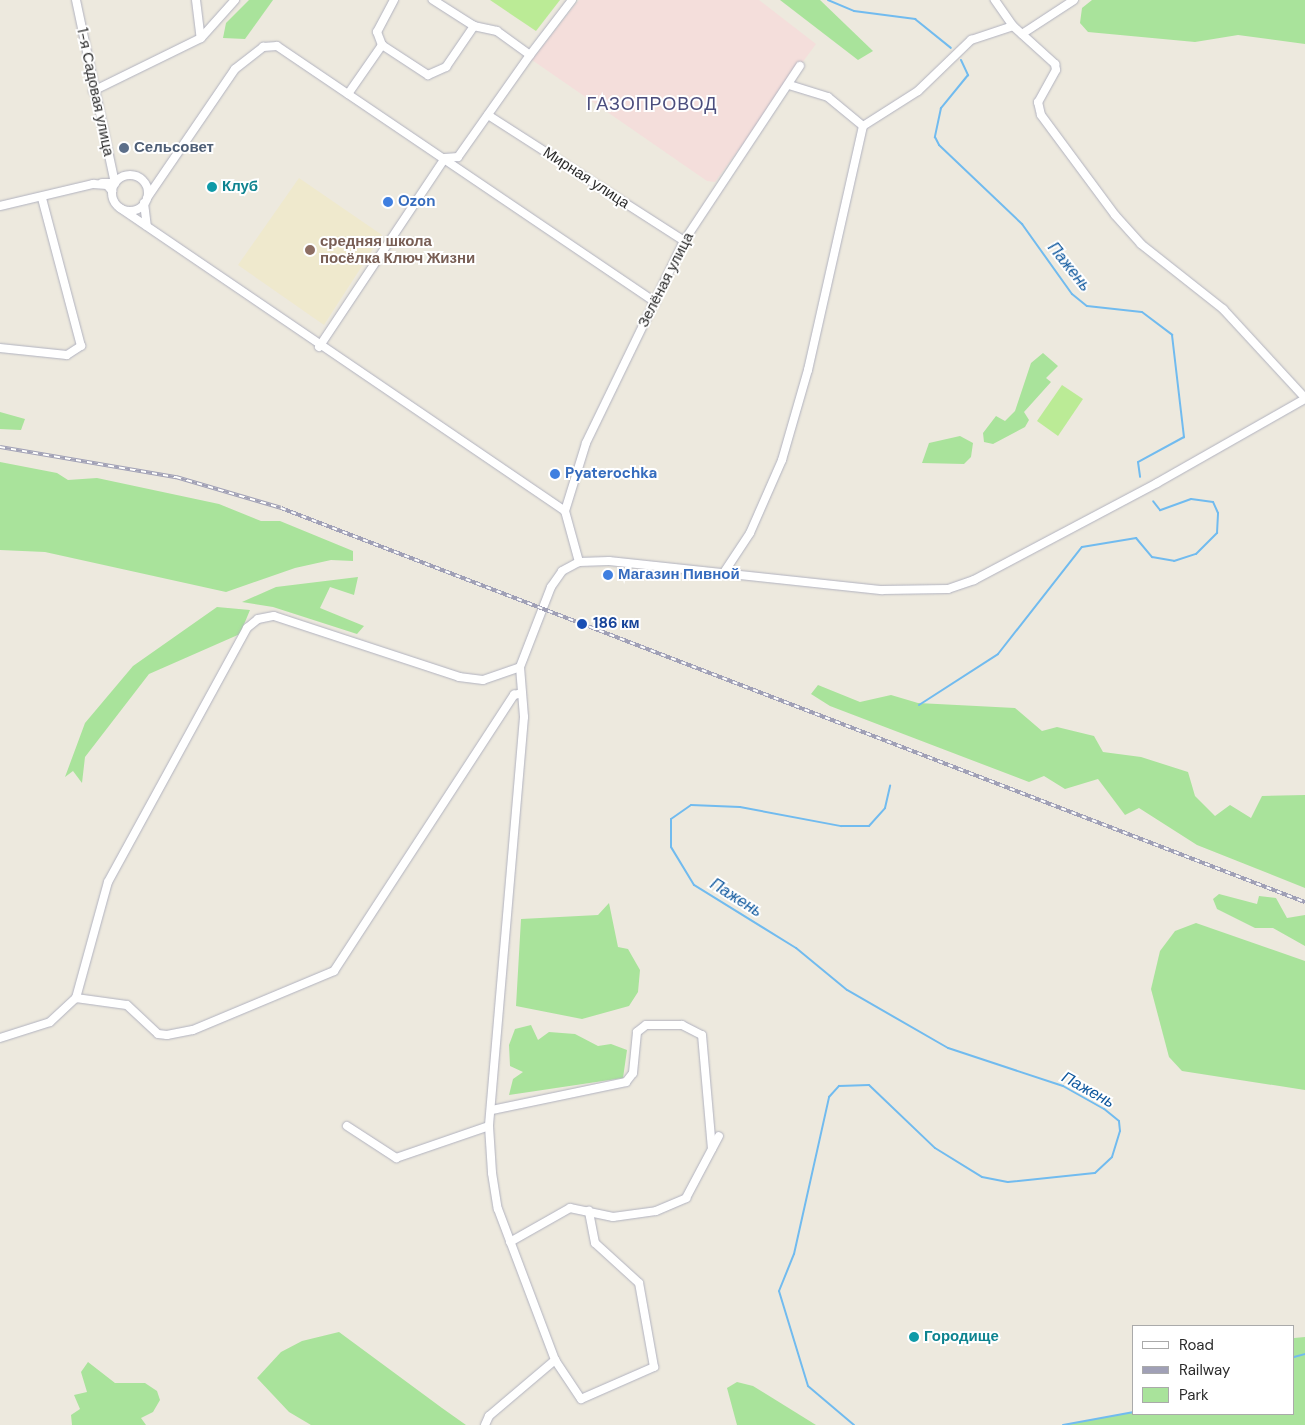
<!DOCTYPE html>
<html>
<head>
<meta charset="utf-8">
<style>
	body { margin:0 }
	#map { position:relative; width:1305px; height:1425px; overflow:hidden; background:#ede9de; font-family:"DM Sans",sans-serif }
	div>[style] { position:absolute }
	[style*='--x'] { left:calc(var(--x)*1px); top:calc(var(--y)*1px); width:calc(var(--w)*1px); rotate:calc(var(--a)*1deg) }
	.education>* { inset:0; background:#efe9cd }
	.medical>* { inset:0; background:#f4dedb }
	.green>* { inset:0; background:#a9e39b }
	.pitch>* { inset:0; background:#bbeb96 }
	.stream>* { height:2px; margin:-1px; padding:0 1px; transform-origin:1px; border-radius:1px; background:#71bbef }
	.roads { filter:drop-shadow(0 0 1px #b1b2bf) drop-shadow(0 0 1px #b1b2bf) }
	.minor>* { height:8px; margin:-4px; padding:0 4px; transform-origin:4px; border-radius:4px; background:#fff }
	.minor>.ring { margin:-4px; padding:0; box-sizing:content-box; background:none; border:8px solid #fff; border-radius:50% }
	.rail>* { height:4px; margin-top:-2px; transform-origin:0; background:repeating-linear-gradient(90deg,#fff 0 5.5px,#a0a0b6 0 11px); box-sizing:border-box; border-block:1px solid #a0a0b6 }
	.dots>* { width:14px; height:14px; translate:-50% -50%; box-sizing:border-box; border:2px solid #fff; border-radius:50% }
	span { translate:-50% -50%; white-space:nowrap; text-align:center; line-height:1.15; -webkit-text-stroke:4px #fff; paint-order:stroke }
	.street-label { font-size:15px; color:#2b2b2b }
	.service-label { font-size:15px; color:#4e5e75; font-weight:700 }
	.left { translate:0 -50%; text-align:left }
	.culture-label { font-size:15px; color:#0d838f; font-weight:700 }
	.shop-label { font-size:15px; color:#366cbe; font-weight:700 }
	.education-label { font-size:15px; color:#785e54; font-weight:700 }
	.transit-label { font-size:15px; color:#164399; font-weight:700 }
	.water-label { font-size:16px; color:#0e579d; font-style:italic }
	.quarter-label { font-size:18px; color:#4b4d7d; letter-spacing:1px }
	.legend { position:absolute; left:1132px; top:1325px; width:162px; height:90px; box-sizing:border-box; background:#fff; border:1px solid #aaa; margin:0; padding:6px 9px; list-style:none; font-size:15px; color:#2b2b2b }
	.legend li { display:flex; align-items:center; gap:10px; height:25px }
	.legend b { width:25px; border:1px solid #aaa }
</style>
</head>
<body>
<div id="map">
	<div class="education">
		<i style="clip-path:polygon(299px 178px,382px 235px,324px 325px,238px 265px)"></i>
	</div>
	<div class="medical">
		<i style="clip-path:polygon(579px 0,759px 0,816px 44px,715px 182px,707px 181px,532px 60px)"></i>
	</div>
	<div class="green">
		<i style="clip-path:polygon(249px 0,273px 0,245px 39px,223px 38px,226px 23px)"></i>
		<i style="clip-path:polygon(780px 0,820px 0,873px 51px,858px 60px)"></i>
		<i style="clip-path:polygon(1092px 0,1305px 0,1305px 44px,1238px 35px,1195px 42px,1088px 32px,1080px 23px,1082px 8px)"></i>
		<i style="clip-path:polygon(1043px 353px,1058px 366px,1046px 378px,1051px 382px,1024px 412px,1029px 420px,1025px 427px,993px 444px,984px 442px,983px 433px,996px 416px,1005px 421px,1015px 411px,1031px 363px)"></i>
		<i style="clip-path:polygon(0 412px,25px 419px,21px 430px,0 429px)"></i>
		<i style="clip-path:polygon(960px 436px,973px 443px,971px 457px,964px 464px,922px 463px,929px 443px)"></i>
		<i style="clip-path:polygon(0 462px,57px 473px,68px 480px,97px 478px,219px 504px,261px 521px,280px 521px,353px 551px,353px 561px,331px 560px,295px 568px,226px 592px,45px 552px,0 550px)"></i>
		<i style="clip-path:polygon(358px 577px,354px 595px,330px 587px,320px 608px,364px 626px,357px 634px,273px 607px,242px 602px,276px 587px)"></i>
		<i style="clip-path:polygon(217px 607px,250px 610px,240px 634px,149px 674px,85px 757px,82px 783px,73px 771px,65px 777px,85px 723px,133px 666px)"></i>
		<i style="clip-path:polygon(818px 685px,860px 702px,891px 695px,918px 703px,1015px 708px,1042px 731px,1057px 727px,1094px 736px,1103px 752px,1141px 757px,1188px 772px,1195px 796px,1215px 816px,1230px 805px,1251px 818px,1262px 796px,1305px 795px,1305px 888px,1197px 845px,1139px 808px,1125px 815px,1098px 779px,1065px 789px,1044px 776px,1029px 782px,830px 706px,811px 694px)"></i>
		<i style="clip-path:polygon(1219px 894px,1257px 904px,1259px 896px,1276px 898px,1287px 918px,1305px 915px,1305px 946px,1273px 928px,1255px 928px,1217px 909px,1213px 899px)"></i>
		<i style="clip-path:polygon(609px 903px,618px 947px,628px 949px,640px 970px,638px 992px,629px 1006px,582px 1019px,516px 1006px,521px 919px,598px 915px)"></i>
		<i style="clip-path:polygon(1196px 923px,1305px 961px,1305px 1090px,1182px 1071px,1169px 1057px,1151px 989px,1160px 951px,1175px 931px)"></i>
		<i style="clip-path:polygon(531px 1025px,538px 1040px,549px 1032px,575px 1034px,598px 1046px,611px 1044px,627px 1050px,623px 1078px,509px 1095px,513px 1079px,523px 1072px,510px 1066px,509px 1045px,515px 1029px)"></i>
		<i style="clip-path:polygon(339px 1332px,442px 1408px,466px 1425px,311px 1425px,289px 1412px,257px 1378px,281px 1352px,302px 1341px)"></i>
		<i style="clip-path:polygon(1305px 1337px,1305px 1425px,1063px 1425px,1134px 1412px,1294px 1414px,1294px 1338px)"></i>
		<i style="clip-path:polygon(88px 1362px,115px 1383px,145px 1383px,157px 1391px,160px 1400px,153px 1412px,141px 1418px,146px 1425px,72px 1425px,71px 1415px,80px 1409px,74px 1395px,87px 1392px,81px 1372px)"></i>
		<i style="clip-path:polygon(737px 1382px,753px 1386px,816px 1425px,737px 1425px,727px 1388px)"></i>
	</div>
	<div class="pitch">
		<i style="clip-path:polygon(490px 0,560px 0,536px 31px)"></i>
		<i style="clip-path:polygon(1062px 385px,1083px 399px,1058px 436px,1037px 421px)"></i>
	</div>
	<div class="stream">
		<i style="--x:828;--y:0;--w:28;--a:23"></i>
		<i style="--x:854;--y:11;--w:62;--a:7.5"></i>
		<i style="--x:915;--y:19;--w:46;--a:38.9"></i>
		<i style="--x:961;--y:60;--w:17;--a:65"></i>
		<i style="--x:968;--y:75;--w:43;--a:129.3"></i>
		<i style="--x:941;--y:108;--w:30;--a:102"></i>
		<i style="--x:935;--y:137;--w:9;--a:63"></i>
		<i style="--x:939;--y:145;--w:115;--a:43.6"></i>
		<i style="--x:1022;--y:224;--w:86;--a:54.5"></i>
		<i style="--x:1072;--y:294;--w:19;--a:39"></i>
		<i style="--x:1087;--y:306;--w:55;--a:6.2"></i>
		<i style="--x:1142;--y:312;--w:38;--a:37"></i>
		<i style="--x:1172;--y:335;--w:103;--a:83.3"></i>
		<i style="--x:1184;--y:437;--w:52;--a:151.5"></i>
		<i style="--x:1138;--y:462;--w:15;--a:82"></i>
		<i style="--x:919;--y:705;--w:94;--a:-32.8"></i>
		<i style="--x:998;--y:654;--w:136;--a:-51.9"></i>
		<i style="--x:1082;--y:547;--w:55;--a:-9.5"></i>
		<i style="--x:1136;--y:538;--w:25;--a:50"></i>
		<i style="--x:1152;--y:557;--w:22;--a:10"></i>
		<i style="--x:1174;--y:561;--w:23;--a:-18"></i>
		<i style="--x:1196;--y:554;--w:30;--a:-45"></i>
		<i style="--x:1217;--y:533;--w:20;--a:-87"></i>
		<i style="--x:1218;--y:513;--w:12;--a:-114"></i>
		<i style="--x:1213;--y:502;--w:22;--a:-172"></i>
		<i style="--x:1191;--y:499;--w:33;--a:160"></i>
		<i style="--x:1160;--y:510;--w:11;--a:-128"></i>
		<i style="--x:1294;--y:1357;--w:11;--a:-15"></i>
		<i style="--x:854;--y:1425;--w:60;--a:-139.7"></i>
		<i style="--x:808;--y:1386;--w:99;--a:-107"></i>
		<i style="--x:779;--y:1291;--w:40;--a:-68"></i>
		<i style="--x:794;--y:1254;--w:161;--a:-77.4"></i>
		<i style="--x:829;--y:1097;--w:15;--a:-48"></i>
		<i style="--x:839;--y:1086;--w:30;--a:-2"></i>
		<i style="--x:869;--y:1085;--w:91;--a:43.7"></i>
		<i style="--x:935;--y:1148;--w:55;--a:31.7"></i>
		<i style="--x:982;--y:1177;--w:26;--a:11"></i>
		<i style="--x:1008;--y:1182;--w:87;--a:-5.9"></i>
		<i style="--x:1095;--y:1173;--w:23;--a:-43"></i>
		<i style="--x:1112;--y:1157;--w:27;--a:-73"></i>
		<i style="--x:1120;--y:1131;--w:10;--a:-96"></i>
		<i style="--x:1119;--y:1121;--w:19;--a:-141"></i>
		<i style="--x:1104;--y:1109;--w:47;--a:-150.7"></i>
		<i style="--x:1063;--y:1086;--w:121;--a:-161.7"></i>
		<i style="--x:948;--y:1048;--w:116;--a:-150.1"></i>
		<i style="--x:847;--y:990;--w:66;--a:-140.5"></i>
		<i style="--x:796;--y:948;--w:120;--a:-148.3"></i>
		<i style="--x:694;--y:885;--w:44;--a:-121.2"></i>
		<i style="--x:671;--y:847;--w:28;--a:-90"></i>
		<i style="--x:671;--y:819;--w:24;--a:-35"></i>
		<i style="--x:691;--y:805;--w:49;--a:2.3"></i>
		<i style="--x:740;--y:807;--w:103;--a:10.7"></i>
		<i style="--x:841;--y:826;--w:28;--a:0"></i>
		<i style="--x:869;--y:826;--w:24;--a:-48"></i>
		<i style="--x:885;--y:808;--w:23;--a:-77"></i>
		<i style="--x:1063;--y:1425;--w:72;--a:-10.4"></i>
	</div>
	<div class="roads">
		<div class="minor">
			<i style="--x:76;--y:0;--w:187;--a:78"></i>
			<i style="--x:115;--y:183;--w:13;--a:180"></i>
			<i style="--x:196;--y:0;--w:38;--a:83"></i>
			<i style="--x:1013;--y:26;--w:57;--a:42.1"></i>
			<i style="--x:1055;--y:64;--w:6;--a:81"></i>
			<i style="--x:1056;--y:70;--w:37;--a:119"></i>
			<i style="--x:1038;--y:102;--w:13;--a:77"></i>
			<i style="--x:1041;--y:115;--w:124;--a:53.5"></i>
			<i style="--x:1115;--y:215;--w:39;--a:48"></i>
			<i style="--x:1141;--y:244;--w:105;--a:38.4"></i>
			<i style="--x:1223;--y:309;--w:121;--a:47.3"></i>
			<i style="--x:1022;--y:34;--w:62;--a:-33.2"></i>
			<i style="--x:382;--y:45;--w:55;--a:33.1"></i>
			<i style="--x:428;--y:75;--w:20;--a:-24"></i>
			<i style="--x:446;--y:67;--w:50;--a:-55.7"></i>
			<i style="--x:530;--y:55;--w:69;--a:-52.6"></i>
			<i style="--x:93;--y:91;--w:120;--a:-26.1"></i>
			<i style="--x:201;--y:38;--w:51;--a:-48.2"></i>
			<i style="--x:348;--y:94;--w:60;--a:-55.2"></i>
			<i style="--x:382;--y:45;--w:14;--a:-111"></i>
			<i style="--x:377;--y:32;--w:36;--a:-62"></i>
			<i style="--x:488;--y:115;--w:233;--a:32.7"></i>
			<i style="--x:863;--y:126;--w:65;--a:-32.5"></i>
			<i style="--x:918;--y:91;--w:74;--a:-43.9"></i>
			<i style="--x:971;--y:40;--w:44;--a:-18.4"></i>
			<i style="--x:1013;--y:26;--w:32;--a:-125"></i>
			<i class="ring" style="left:112px;top:175px;width:28px;height:28px"></i>
			<i style="--x:147;--y:198;--w:156;--a:-55.7"></i>
			<i style="--x:235;--y:69;--w:36;--a:-38"></i>
			<i style="--x:263;--y:47;--w:14;--a:-4"></i>
			<i style="--x:277;--y:46;--w:457;--a:34.1"></i>
			<i style="--x:144;--y:203;--w:23;--a:83"></i>
			<i style="--x:0;--y:206;--w:96;--a:-13.3"></i>
			<i style="--x:93;--y:184;--w:14;--a:4"></i>
			<i style="--x:107;--y:185;--w:8;--a:50"></i>
			<i style="--x:120;--y:208;--w:538;--a:34.25"></i>
			<i style="--x:565;--y:511;--w:53;--a:74.6"></i>
			<i style="--x:319;--y:347;--w:227;--a:-56.3"></i>
			<i style="--x:445;--y:158;--w:13;--a:-4"></i>
			<i style="--x:458;--y:157;--w:125;--a:-54.8"></i>
			<i style="--x:530;--y:55;--w:41;--a:-144"></i>
			<i style="--x:497;--y:31;--w:24;--a:-168"></i>
			<i style="--x:474;--y:26;--w:49;--a:-147.6"></i>
			<i style="--x:0;--y:348;--w:67;--a:6"></i>
			<i style="--x:67;--y:355;--w:17;--a:-33"></i>
			<i style="--x:81;--y:346;--w:153;--a:-104.8"></i>
			<i style="--x:565;--y:511;--w:71;--a:-72.8"></i>
			<i style="--x:586;--y:443;--w:225;--a:-64.1"></i>
			<i style="--x:684;--y:241;--w:210;--a:-56.5"></i>
			<i style="--x:723;--y:574;--w:49;--a:-56.6"></i>
			<i style="--x:750;--y:533;--w:80;--a:-66.3"></i>
			<i style="--x:782;--y:460;--w:94;--a:-73.9"></i>
			<i style="--x:808;--y:370;--w:250;--a:-77.3"></i>
			<i style="--x:863;--y:126;--w:45;--a:-140.4"></i>
			<i style="--x:828;--y:97;--w:41;--a:-162.9"></i>
			<i style="--x:520;--y:667;--w:50;--a:85.4"></i>
			<i style="--x:524;--y:717;--w:410;--a:94.9"></i>
			<i style="--x:489;--y:1126;--w:47;--a:86.3"></i>
			<i style="--x:492;--y:1173;--w:36;--a:81"></i>
			<i style="--x:498;--y:1209;--w:161;--a:69.3"></i>
			<i style="--x:555;--y:1360;--w:47;--a:56.3"></i>
			<i style="--x:581;--y:1399;--w:80;--a:-23.7"></i>
			<i style="--x:654;--y:1367;--w:85;--a:-100.1"></i>
			<i style="--x:639;--y:1283;--w:59;--a:-137.7"></i>
			<i style="--x:595;--y:1243;--w:33;--a:-101"></i>
			<i style="--x:76;--y:998;--w:51;--a:7.8"></i>
			<i style="--x:127;--y:1005;--w:42;--a:43.1"></i>
			<i style="--x:158;--y:1034;--w:9;--a:6"></i>
			<i style="--x:167;--y:1035;--w:26;--a:-11"></i>
			<i style="--x:193;--y:1030;--w:153;--a:-22.7"></i>
			<i style="--x:334;--y:971;--w:330;--a:-56.9"></i>
			<i style="--x:514;--y:695;--w:8;--a:-14"></i>
			<i style="--x:0;--y:1038;--w:52;--a:-17.7"></i>
			<i style="--x:50;--y:1022;--w:35;--a:-43"></i>
			<i style="--x:76;--y:998;--w:120;--a:-74.6"></i>
			<i style="--x:108;--y:882;--w:290;--a:-61.3"></i>
			<i style="--x:247;--y:628;--w:14;--a:-39"></i>
			<i style="--x:258;--y:619;--w:16;--a:-11"></i>
			<i style="--x:274;--y:616;--w:195;--a:18.2"></i>
			<i style="--x:459;--y:677;--w:24;--a:7"></i>
			<i style="--x:483;--y:680;--w:39;--a:-19"></i>
			<i style="--x:520;--y:667;--w:86;--a:-68.8"></i>
			<i style="--x:551;--y:587;--w:19;--a:-55"></i>
			<i style="--x:562;--y:571;--w:19;--a:-28"></i>
			<i style="--x:579;--y:562;--w:30;--a:-2"></i>
			<i style="--x:609;--y:561;--w:275;--a:6.1"></i>
			<i style="--x:882;--y:590;--w:66;--a:-0.9"></i>
			<i style="--x:948;--y:589;--w:28;--a:-19"></i>
			<i style="--x:974;--y:580;--w:207;--a:-27.9"></i>
			<i style="--x:1157;--y:483;--w:170;--a:-29.6"></i>
			<i style="--x:492;--y:1110;--w:137;--a:-11.8"></i>
			<i style="--x:626;--y:1082;--w:11;--a:-52"></i>
			<i style="--x:633;--y:1073;--w:41;--a:-84.4"></i>
			<i style="--x:637;--y:1032;--w:11;--a:-38"></i>
			<i style="--x:646;--y:1025;--w:36;--a:0"></i>
			<i style="--x:682;--y:1025;--w:22;--a:27"></i>
			<i style="--x:702;--y:1035;--w:114;--a:85"></i>
			<i style="--x:347;--y:1126;--w:59;--a:33.1"></i>
			<i style="--x:396;--y:1158;--w:98;--a:-19"></i>
			<i style="--x:510;--y:1242;--w:69;--a:-29.5"></i>
			<i style="--x:570;--y:1208;--w:44;--a:11.8"></i>
			<i style="--x:613;--y:1217;--w:43;--a:-7.9"></i>
			<i style="--x:656;--y:1211;--w:33;--a:-23"></i>
			<i style="--x:686;--y:1198;--w:70;--a:-62"></i>
			<i style="--x:485;--y:1425;--w:10;--a:-66"></i>
			<i style="--x:489;--y:1416;--w:87;--a:-40.3"></i>
		</div>
	</div>
	<div class="rail">
		<i style="--x:0;--y:447;--w:179;--a:9.7"></i>
		<i style="--x:176;--y:477;--w:109;--a:16.4"></i>
		<i style="--x:281;--y:508;--w:1097;--a:21.05"></i>
	</div>
	<div class="dots">
		<i style="left:124px;top:148px;background:#5c6f8a"></i>
		<i style="left:212px;top:187px;background:#0f9aa8"></i>
		<i style="left:388px;top:202px;background:#3f7fe0"></i>
		<i style="left:310px;top:250px;background:#8d6e63"></i>
		<i style="left:555px;top:474px;background:#3f7fe0"></i>
		<i style="left:608px;top:575px;background:#3f7fe0"></i>
		<i style="left:582px;top:624px;background:#1a4fb4"></i>
		<i style="left:914px;top:1337px;background:#0f9aa8"></i>
	</div>
	<div class="street-label">
		<span style="left:95px;top:92px;rotate:78deg">1-я Садовая улица</span>
		<span style="left:586px;top:178px;rotate:33deg">Мирная улица</span>
		<span style="left:666px;top:280px;rotate:-63deg">Зелёная улица</span>
	</div>
	<div class="service-label">
		<span class="left" style="left:134px;top:148px">Сельсовет</span>
	</div>
	<div class="culture-label">
		<span class="left" style="left:222px;top:187px">Клуб</span>
		<span class="left" style="left:924px;top:1337px">Городище</span>
	</div>
	<div class="shop-label">
		<span class="left" style="left:398px;top:202px">Ozon</span>
		<span class="left" style="left:565px;top:474px">Pyaterochka</span>
		<span class="left" style="left:618px;top:575px">Магазин Пивной</span>
	</div>
	<div class="education-label">
		<span class="left" style="left:320px;top:250px">средняя школа<br>посёлка Ключ Жизни</span>
	</div>
	<div class="transit-label">
		<span class="left" style="left:593px;top:624px">186 км</span>
	</div>
	<div class="water-label">
		<span style="left:1069px;top:267px;rotate:51deg">Пажень</span>
		<span style="left:736px;top:898px;rotate:32deg">Пажень</span>
		<span style="left:1088px;top:1090px;rotate:29deg">Пажень</span>
	</div>
	<div class="quarter-label">
		<span style="left:652px;top:104px">ГАЗОПРОВОД</span>
	</div>
	<ul class="legend">
	<li><b style="height:6px;background:#fff"></b>Road</li>
	<li><b style="height:6px;background:#a0a0b6"></b>Railway</li>
	<li><b style="height:14px;background:#a9e39b"></b>Park</li>
	</ul>
</div>
</body>
</html>
